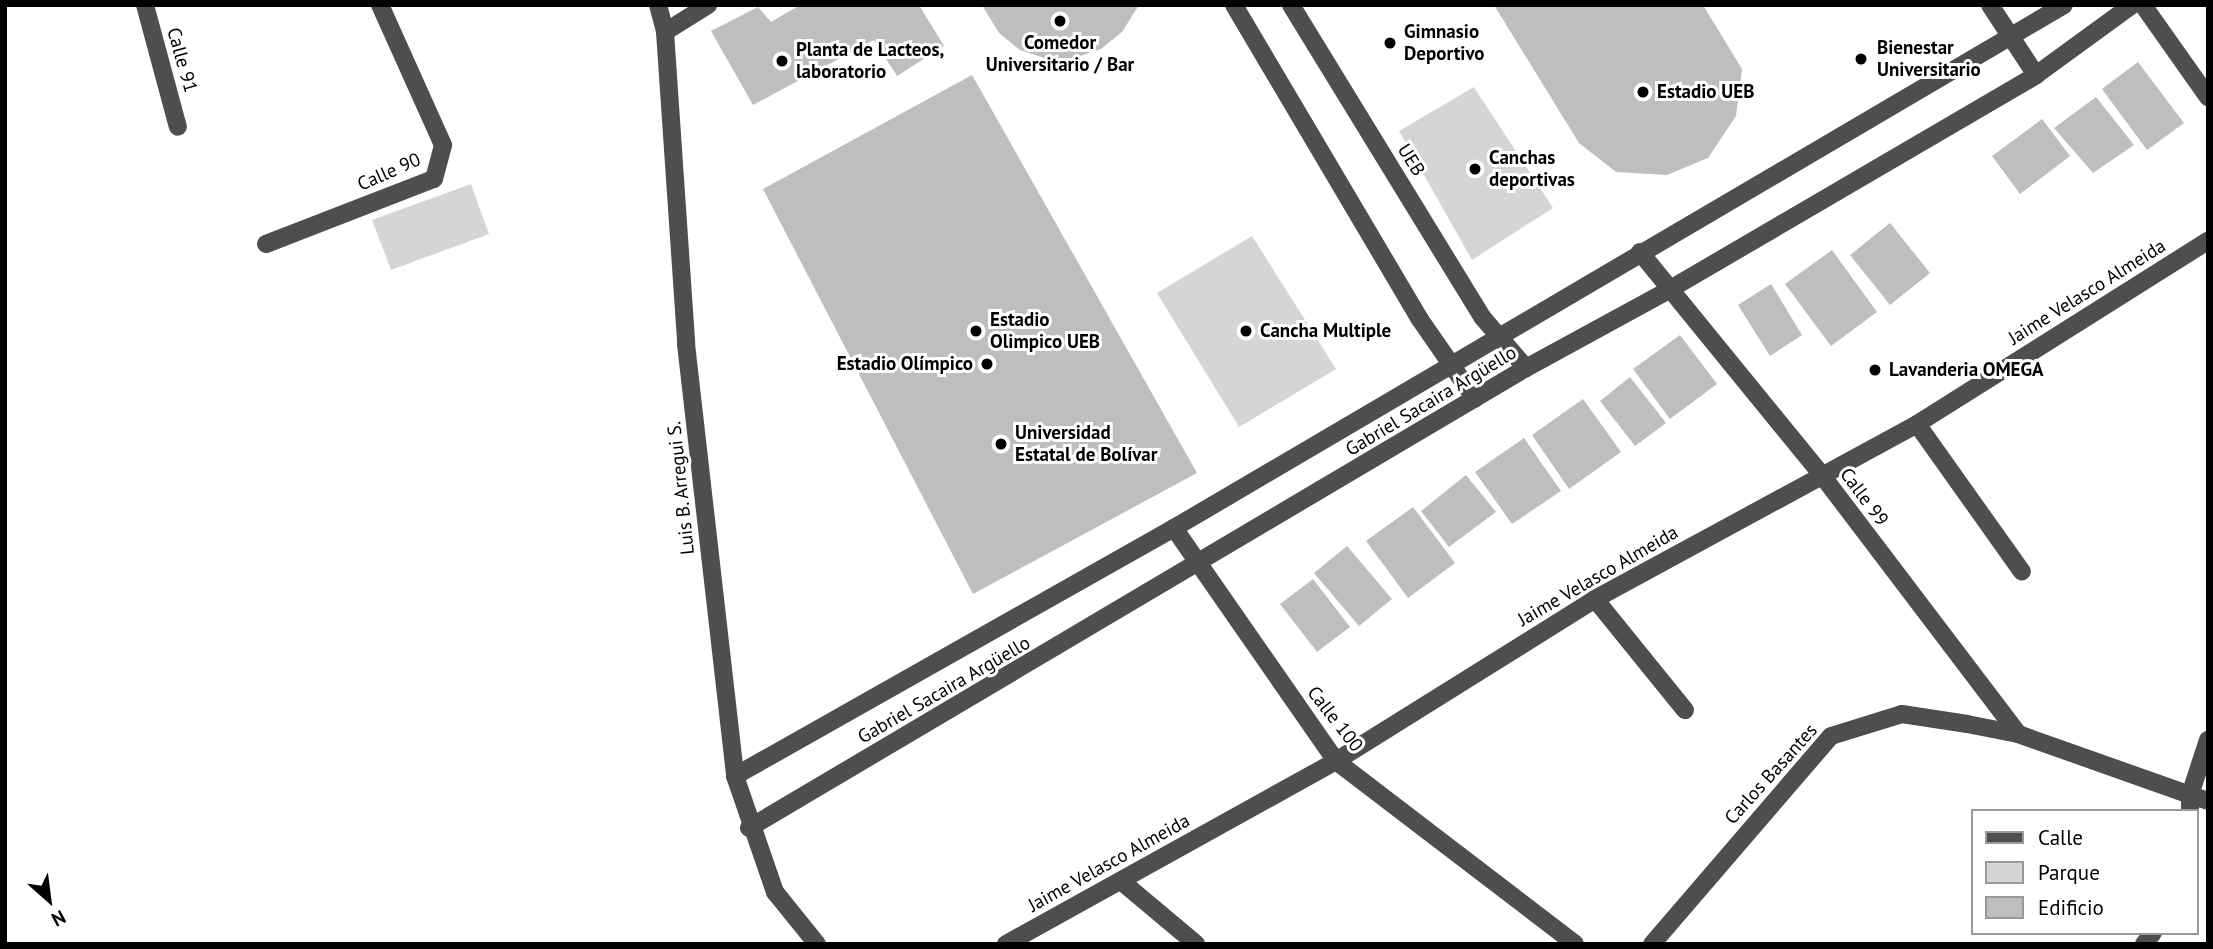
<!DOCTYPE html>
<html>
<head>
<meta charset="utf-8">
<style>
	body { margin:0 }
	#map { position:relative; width:2213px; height:949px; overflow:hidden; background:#fff; font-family:"PT Sans",sans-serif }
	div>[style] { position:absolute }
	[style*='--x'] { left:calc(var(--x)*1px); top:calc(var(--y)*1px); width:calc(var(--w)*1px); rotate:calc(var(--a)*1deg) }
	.green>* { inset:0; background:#d5d5d5 }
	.building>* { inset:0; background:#bebebe }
	.minor>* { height:18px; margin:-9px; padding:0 9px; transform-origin:9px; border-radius:9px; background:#4e4e4e }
	.dots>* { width:19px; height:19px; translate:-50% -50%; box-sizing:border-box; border:4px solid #fff; border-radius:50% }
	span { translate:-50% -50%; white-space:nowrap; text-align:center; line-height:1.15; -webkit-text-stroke:6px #fff; paint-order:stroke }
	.poi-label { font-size:19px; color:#000; font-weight:700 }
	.left { translate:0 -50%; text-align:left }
	.right { translate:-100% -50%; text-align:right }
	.street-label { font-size:19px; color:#000 }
	.frame { position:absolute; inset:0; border:7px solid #000; pointer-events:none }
	.legend { position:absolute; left:1971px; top:809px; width:228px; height:126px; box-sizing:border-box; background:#fff; border:2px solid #999; margin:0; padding:9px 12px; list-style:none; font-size:21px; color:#000 }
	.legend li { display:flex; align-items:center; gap:14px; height:35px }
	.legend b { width:35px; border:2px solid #999 }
	.north { position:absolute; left:14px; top:865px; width:70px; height:70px; -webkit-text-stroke:5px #fff; paint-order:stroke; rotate:152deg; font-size:19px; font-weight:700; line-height:28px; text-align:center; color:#000 }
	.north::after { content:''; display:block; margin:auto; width:24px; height:32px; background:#000; clip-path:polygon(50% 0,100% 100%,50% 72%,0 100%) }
</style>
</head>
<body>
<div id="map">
	<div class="green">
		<i style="clip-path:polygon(1474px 87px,1553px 208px,1472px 260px,1399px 131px)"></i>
		<i style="clip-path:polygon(471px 184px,489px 234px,391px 270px,372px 220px)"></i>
		<i style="clip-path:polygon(1252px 236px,1336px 369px,1239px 427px,1157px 293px)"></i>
	</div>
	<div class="building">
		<i style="clip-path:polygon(800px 5px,919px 5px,944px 46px,897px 76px,874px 40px,753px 105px,711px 31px,758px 7px,771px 22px)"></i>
		<i style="clip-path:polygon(982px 5px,1139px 5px,1122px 32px,1101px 49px,1074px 58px,1047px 59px,1020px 50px,999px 33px)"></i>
		<i style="clip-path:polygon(1494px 5px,1703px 5px,1742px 69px,1736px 116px,1708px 158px,1667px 175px,1616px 172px,1579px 143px)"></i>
		<i style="clip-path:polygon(2138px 62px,2184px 123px,2147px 150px,2102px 89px)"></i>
		<i style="clip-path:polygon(972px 75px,1197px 473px,973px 594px,763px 189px)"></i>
		<i style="clip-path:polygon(2096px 97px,2134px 145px,2093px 173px,2054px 128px)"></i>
		<i style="clip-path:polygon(2042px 119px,2070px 156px,2020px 194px,1992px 156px)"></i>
		<i style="clip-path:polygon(1890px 223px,1930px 273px,1890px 305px,1850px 255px)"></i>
		<i style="clip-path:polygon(1832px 250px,1877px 312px,1831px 346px,1785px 284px)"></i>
		<i style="clip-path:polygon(1771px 284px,1802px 335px,1770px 356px,1738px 305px)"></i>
		<i style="clip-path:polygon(1680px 335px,1717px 384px,1670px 419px,1633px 369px)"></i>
		<i style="clip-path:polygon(1630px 377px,1666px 423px,1635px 446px,1600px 401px)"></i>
		<i style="clip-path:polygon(1583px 399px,1621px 452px,1569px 489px,1532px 435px)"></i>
		<i style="clip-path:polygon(1524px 438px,1561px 491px,1512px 524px,1475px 472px)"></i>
		<i style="clip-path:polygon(1466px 475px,1496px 512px,1449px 547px,1421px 511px)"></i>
		<i style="clip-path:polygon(1413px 507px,1455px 563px,1408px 598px,1366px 541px)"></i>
		<i style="clip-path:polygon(1347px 546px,1392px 599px,1359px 626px,1314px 573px)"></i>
		<i style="clip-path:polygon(1313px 579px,1350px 627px,1317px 652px,1280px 604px)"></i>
	</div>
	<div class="minor">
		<i style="--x:145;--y:5;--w:126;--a:74.9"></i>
		<i style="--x:658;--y:5;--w:28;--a:75"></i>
		<i style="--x:665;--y:32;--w:313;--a:86.1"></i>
		<i style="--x:686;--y:344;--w:435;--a:83.5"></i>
		<i style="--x:735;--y:776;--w:123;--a:71"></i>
		<i style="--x:775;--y:892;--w:67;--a:51.1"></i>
		<i style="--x:1234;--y:5;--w:364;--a:59.4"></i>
		<i style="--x:1419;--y:318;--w:98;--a:55.3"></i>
		<i style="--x:1291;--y:5;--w:367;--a:58.5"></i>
		<i style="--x:1483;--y:318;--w:66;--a:49.3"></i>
		<i style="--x:1990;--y:5;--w:84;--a:56.7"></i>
		<i style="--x:2143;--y:5;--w:113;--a:54.8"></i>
		<i style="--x:665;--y:32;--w:51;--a:-32.1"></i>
		<i style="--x:266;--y:244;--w:180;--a:-21.2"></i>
		<i style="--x:434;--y:179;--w:35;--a:-75"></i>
		<i style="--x:443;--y:145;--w:154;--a:-114.2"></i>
		<i style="--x:1640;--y:252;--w:286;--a:50.8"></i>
		<i style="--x:1821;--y:474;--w:326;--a:52.8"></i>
		<i style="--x:1917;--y:424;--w:181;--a:54.6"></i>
		<i style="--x:1174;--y:528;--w:284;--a:55.2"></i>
		<i style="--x:1336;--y:761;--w:301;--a:37.4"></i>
		<i style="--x:1595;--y:599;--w:143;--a:51"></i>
		<i style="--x:735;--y:776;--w:504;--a:-29.46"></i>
		<i style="--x:1174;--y:528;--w:1032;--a:-30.44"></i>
		<i style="--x:2190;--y:811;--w:16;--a:-90"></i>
		<i style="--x:2190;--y:795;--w:19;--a:18"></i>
		<i style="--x:749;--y:828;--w:903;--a:-30.63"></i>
		<i style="--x:1526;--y:368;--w:161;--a:-28.6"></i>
		<i style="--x:1667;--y:291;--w:428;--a:-30.3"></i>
		<i style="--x:2036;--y:75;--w:119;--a:-36.1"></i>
		<i style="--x:1121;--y:881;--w:98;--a:40"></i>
		<i style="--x:1006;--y:944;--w:377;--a:-29"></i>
		<i style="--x:1336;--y:761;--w:305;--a:-32"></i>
		<i style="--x:1595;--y:599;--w:366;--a:-28.5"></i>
		<i style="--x:1917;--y:424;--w:344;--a:-32.2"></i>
		<i style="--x:1652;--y:944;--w:274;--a:-49.3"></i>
		<i style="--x:1831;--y:736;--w:74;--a:-17.2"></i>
		<i style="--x:1902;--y:714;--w:66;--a:8.7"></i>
		<i style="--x:1967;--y:724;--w:52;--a:11.1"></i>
		<i style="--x:2018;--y:734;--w:182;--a:19.5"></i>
		<i style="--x:2190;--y:795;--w:58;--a:-71.9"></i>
		<i style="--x:2144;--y:944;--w:14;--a:-51"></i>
	</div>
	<div class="dots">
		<i style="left:1060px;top:21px;background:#000"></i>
		<i style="left:1390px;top:43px;background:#000"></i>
		<i style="left:1861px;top:59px;background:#000"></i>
		<i style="left:782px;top:61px;background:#000"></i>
		<i style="left:1643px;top:92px;background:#000"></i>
		<i style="left:1475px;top:169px;background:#000"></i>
		<i style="left:976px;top:331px;background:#000"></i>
		<i style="left:1246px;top:331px;background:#000"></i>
		<i style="left:987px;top:364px;background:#000"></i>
		<i style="left:1875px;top:370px;background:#000"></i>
		<i style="left:1001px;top:444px;background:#000"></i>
	</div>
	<div class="poi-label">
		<span class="left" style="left:1404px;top:43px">Gimnasio<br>Deportivo</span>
		<span style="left:1060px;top:54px">Comedor<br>Universitario / Bar</span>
		<span class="left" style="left:1877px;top:59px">Bienestar<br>Universitario</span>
		<span class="left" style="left:796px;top:61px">Planta de Lacteos,<br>laboratorio</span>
		<span class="left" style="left:1657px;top:92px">Estadio UEB</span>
		<span class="left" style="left:1489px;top:169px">Canchas<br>deportivas</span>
		<span class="left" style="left:990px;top:331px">Estadio<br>Olimpico UEB</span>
		<span class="left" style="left:1260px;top:331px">Cancha Multiple</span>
		<span class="right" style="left:973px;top:364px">Estadio Olímpico</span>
		<span class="left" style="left:1889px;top:370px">Lavanderia OMEGA</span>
		<span class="left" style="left:1015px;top:444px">Universidad<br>Estatal de Bolívar</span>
	</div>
	<div class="street-label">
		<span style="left:182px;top:60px;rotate:74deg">Calle 91</span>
		<span style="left:1411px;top:160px;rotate:58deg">UEB</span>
		<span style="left:389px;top:172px;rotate:-24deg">Calle 90</span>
		<span style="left:2087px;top:292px;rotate:-32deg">Jaime Velasco Almeida</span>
		<span style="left:1431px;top:401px;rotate:-31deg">Gabriel Sacaira Argüello</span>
		<span style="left:681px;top:488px;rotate:-96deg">Luis B. Arregui S.</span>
		<span style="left:1864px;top:497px;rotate:53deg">Calle 99</span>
		<span style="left:1598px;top:576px;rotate:-30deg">Jaime Velasco Almeida</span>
		<span style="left:944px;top:690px;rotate:-30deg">Gabriel Sacaira Argüello</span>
		<span style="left:1335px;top:719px;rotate:52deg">Calle 100</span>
		<span style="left:1771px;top:774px;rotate:-48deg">Carlos Basantes</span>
		<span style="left:1109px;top:863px;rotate:-29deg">Jaime Velasco Almeida</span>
	</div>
	<div class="frame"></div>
	<ul class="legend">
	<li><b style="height:9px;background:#4e4e4e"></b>Calle</li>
	<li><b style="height:19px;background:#d5d5d5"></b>Parque</li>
	<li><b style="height:19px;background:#bebebe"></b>Edificio</li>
	</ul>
	<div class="north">N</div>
</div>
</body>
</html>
